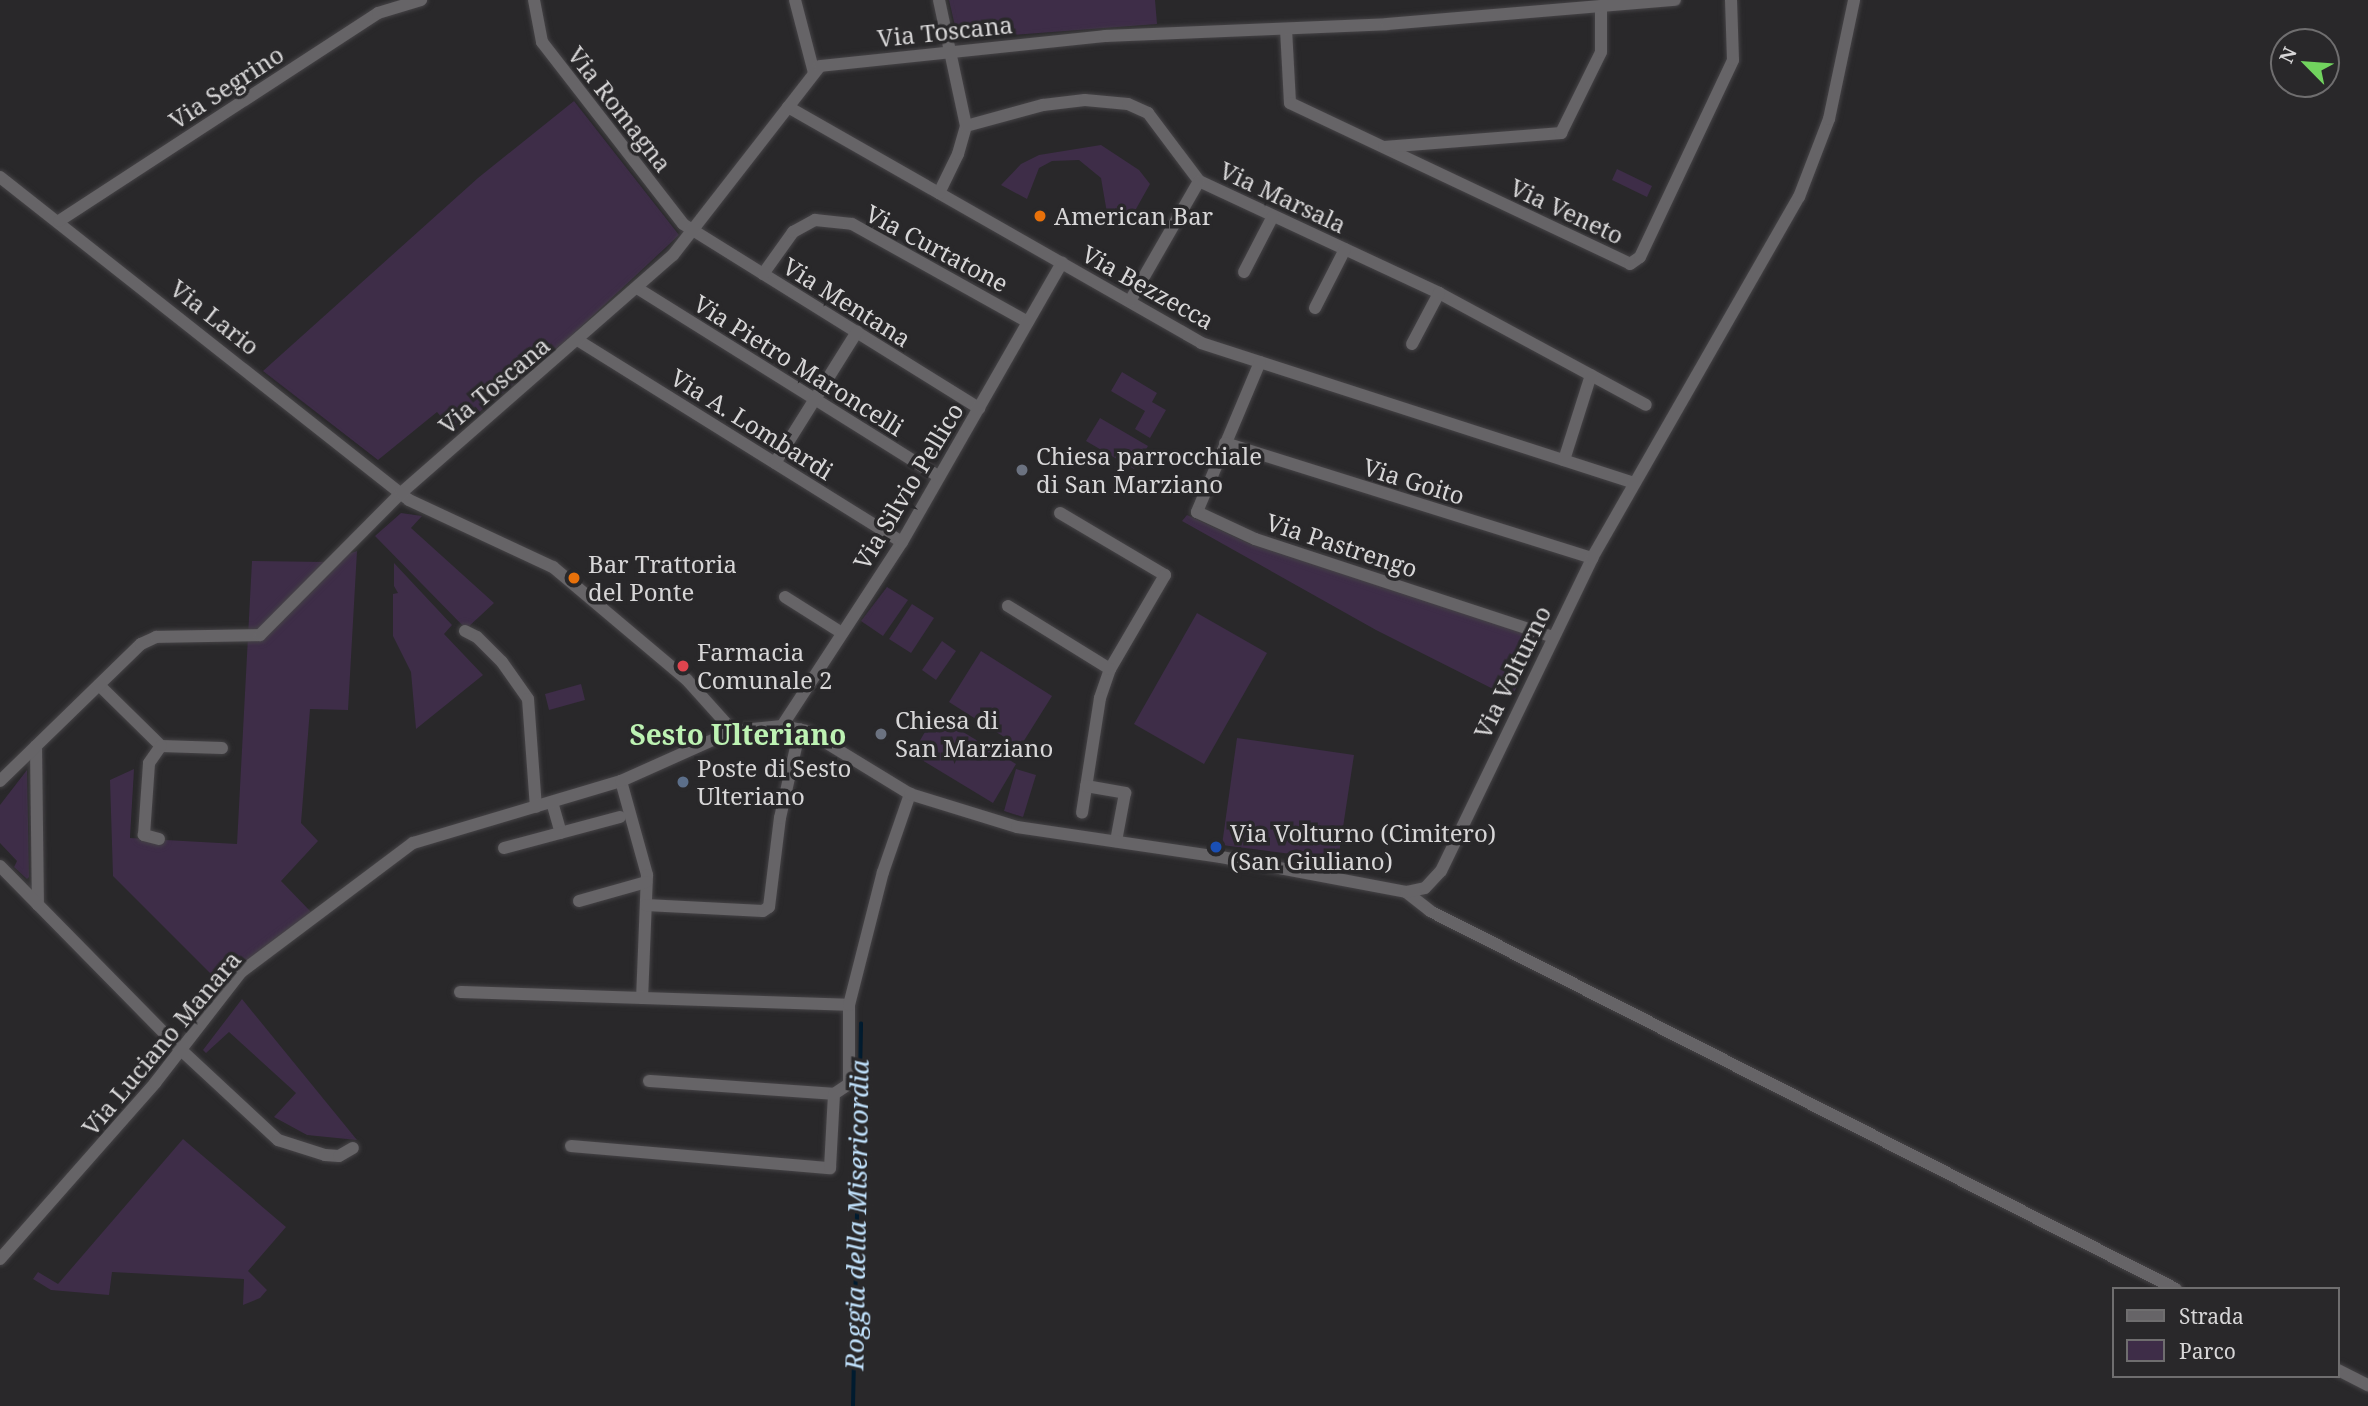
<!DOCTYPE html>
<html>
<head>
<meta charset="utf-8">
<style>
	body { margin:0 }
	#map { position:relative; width:2368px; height:1406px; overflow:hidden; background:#29282a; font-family:"Noto Serif",serif }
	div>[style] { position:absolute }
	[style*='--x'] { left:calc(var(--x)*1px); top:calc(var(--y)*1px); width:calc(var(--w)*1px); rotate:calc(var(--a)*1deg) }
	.green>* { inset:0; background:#3e2d48 }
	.stream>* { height:3.5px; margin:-1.75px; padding:0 1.75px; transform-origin:1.75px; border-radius:1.75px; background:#001b2f }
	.roads { filter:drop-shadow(0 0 2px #454346) drop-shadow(0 0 2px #454346) }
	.minor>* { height:12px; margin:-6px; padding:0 6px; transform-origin:6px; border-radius:6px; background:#666467 }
	.dots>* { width:19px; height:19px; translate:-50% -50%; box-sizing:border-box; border:4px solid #29282a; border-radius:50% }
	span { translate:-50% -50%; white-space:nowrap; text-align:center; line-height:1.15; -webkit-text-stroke:7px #29282a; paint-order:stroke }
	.street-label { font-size:24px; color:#d7d6d7 }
	.poi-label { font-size:24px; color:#d7d6d7 }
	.left { translate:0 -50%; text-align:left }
	.water-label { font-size:26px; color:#c1e2fd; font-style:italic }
	.quarter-label { font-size:28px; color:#bdf2b3; font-weight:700 }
	.legend { position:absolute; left:2112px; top:1287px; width:228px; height:91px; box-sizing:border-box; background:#29282a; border:2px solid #6f6e6f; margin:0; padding:9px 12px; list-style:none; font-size:21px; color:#d7d6d7 }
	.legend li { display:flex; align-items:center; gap:14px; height:35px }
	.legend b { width:35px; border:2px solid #6f6e6f }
	.north { position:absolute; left:2270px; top:28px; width:70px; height:70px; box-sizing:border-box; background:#29282a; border:2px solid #6f6e6f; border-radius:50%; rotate:295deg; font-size:19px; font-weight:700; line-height:28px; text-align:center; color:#d7d6d7 }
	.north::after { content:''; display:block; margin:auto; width:24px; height:32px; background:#71d35e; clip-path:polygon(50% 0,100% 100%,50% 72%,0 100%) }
</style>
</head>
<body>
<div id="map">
	<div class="green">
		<i style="clip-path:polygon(949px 0,1155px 0,1157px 24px,958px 39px)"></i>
		<i style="clip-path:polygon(574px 101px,679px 235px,570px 337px,477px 414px,461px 422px,456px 434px,437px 412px,378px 460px,263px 371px,478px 178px)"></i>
		<i style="clip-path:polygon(1101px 145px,1139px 170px,1150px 184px,1127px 225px,1107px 213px,1101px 178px,1079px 160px,1052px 161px,1039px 168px,1027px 199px,1001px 185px,1021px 164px,1039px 155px)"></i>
		<i style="clip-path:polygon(1617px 169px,1652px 186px,1647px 197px,1612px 180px)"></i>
		<i style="clip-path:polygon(1122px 372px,1157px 393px,1152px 402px,1166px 410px,1150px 438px,1135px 429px,1145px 411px,1111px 391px)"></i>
		<i style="clip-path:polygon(1100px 418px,1148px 446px,1134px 469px,1086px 441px)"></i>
		<i style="clip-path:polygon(401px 513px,422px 516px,411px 528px,494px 603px,466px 629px,375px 536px)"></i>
		<i style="clip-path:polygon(1187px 515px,1250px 544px,1535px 636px,1536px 650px,1511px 698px,1376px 630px,1182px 521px)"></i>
		<i style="clip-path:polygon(357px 551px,348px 710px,310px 709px,301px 823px,318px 841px,281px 881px,313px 914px,219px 982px,113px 876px,110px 780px,134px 769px,130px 838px,237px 844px,252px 561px,326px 562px)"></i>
		<i style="clip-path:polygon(394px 563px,452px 625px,444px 634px,483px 675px,416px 729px,411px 672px,393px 636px,393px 594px,398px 593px,394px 586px)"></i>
		<i style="clip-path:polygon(887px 587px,908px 600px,883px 636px,861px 621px)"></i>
		<i style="clip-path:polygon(912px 604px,934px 618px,911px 653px,889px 639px)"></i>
		<i style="clip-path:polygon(1197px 613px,1267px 653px,1204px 764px,1134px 724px)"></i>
		<i style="clip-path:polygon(942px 641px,956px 651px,936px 680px,922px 670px)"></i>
		<i style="clip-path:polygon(981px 651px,1052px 696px,1020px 747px,949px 702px)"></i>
		<i style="clip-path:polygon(581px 684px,585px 700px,549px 710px,545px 694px)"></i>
		<i style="clip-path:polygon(935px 715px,1016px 764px,993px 803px,912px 754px)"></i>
		<i style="clip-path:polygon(1237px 738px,1354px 755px,1338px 860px,1222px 845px)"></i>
		<i style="clip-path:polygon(1016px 769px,1036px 775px,1023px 817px,1004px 811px)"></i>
		<i style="clip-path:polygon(27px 770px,29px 877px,27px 879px,14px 867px,17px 861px,0 843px,0 805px)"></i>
		<i style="clip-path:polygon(242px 999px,357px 1140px,307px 1135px,274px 1117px,296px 1093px,229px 1032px,206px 1053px,203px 1050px)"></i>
		<i style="clip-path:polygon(183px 1139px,286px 1227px,248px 1271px,267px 1290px,260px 1298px,243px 1305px,244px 1279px,112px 1272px,109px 1295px,51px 1290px,33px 1279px,38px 1272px,58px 1284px)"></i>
	</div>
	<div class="stream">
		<i style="--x:853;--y:1406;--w:382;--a:-88.8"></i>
	</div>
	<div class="roads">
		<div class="minor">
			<i style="--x:534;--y:0;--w:43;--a:79.2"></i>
			<i style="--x:542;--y:42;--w:230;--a:52.2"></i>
			<i style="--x:683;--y:224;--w:349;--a:31.9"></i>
			<i style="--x:795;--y:0;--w:75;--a:75.4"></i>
			<i style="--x:1286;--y:29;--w:74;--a:86.9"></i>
			<i style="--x:1290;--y:103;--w:376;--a:25.3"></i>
			<i style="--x:1630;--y:264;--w:12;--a:-35"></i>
			<i style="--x:1640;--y:257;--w:218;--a:-64.7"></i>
			<i style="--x:1733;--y:60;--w:60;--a:-91.9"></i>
			<i style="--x:788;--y:107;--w:476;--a:29.7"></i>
			<i style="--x:1201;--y:343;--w:455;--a:17.9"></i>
			<i style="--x:966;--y:126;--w:80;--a:-15.3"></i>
			<i style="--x:1043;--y:105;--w:42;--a:-6.8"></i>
			<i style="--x:1085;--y:100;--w:43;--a:5.3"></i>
			<i style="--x:1128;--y:104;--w:22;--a:24"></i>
			<i style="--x:1148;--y:113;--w:85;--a:53.1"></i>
			<i style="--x:1199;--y:181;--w:265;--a:25"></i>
			<i style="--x:1439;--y:293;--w:235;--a:28.4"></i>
			<i style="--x:1384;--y:147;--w:178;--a:-4.5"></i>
			<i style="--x:1561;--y:133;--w:90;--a:-63.7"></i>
			<i style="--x:1601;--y:52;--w:46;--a:-90"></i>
			<i style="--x:0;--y:177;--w:521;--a:38.3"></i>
			<i style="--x:409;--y:500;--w:159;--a:25"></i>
			<i style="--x:553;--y:567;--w:175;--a:40.1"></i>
			<i style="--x:687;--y:680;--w:69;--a:48"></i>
			<i style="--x:939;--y:193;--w:43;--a:-64"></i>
			<i style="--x:958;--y:154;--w:29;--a:-74"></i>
			<i style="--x:966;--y:126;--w:129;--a:-102.1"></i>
			<i style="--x:59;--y:221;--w:381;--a:-33.1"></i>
			<i style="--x:378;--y:13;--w:45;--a:-16.8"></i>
			<i style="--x:1244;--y:272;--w:63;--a:-62.6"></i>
			<i style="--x:763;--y:274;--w:52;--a:-54.5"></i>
			<i style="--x:793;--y:232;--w:25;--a:-29"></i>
			<i style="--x:815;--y:220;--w:37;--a:6"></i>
			<i style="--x:852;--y:224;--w:201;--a:29.1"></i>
			<i style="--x:637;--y:288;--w:356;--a:32"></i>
			<i style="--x:1130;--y:301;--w:138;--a:-60.1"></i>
			<i style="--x:1315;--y:308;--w:66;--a:-63"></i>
			<i style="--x:579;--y:341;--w:380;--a:31.9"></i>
			<i style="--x:1412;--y:344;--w:58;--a:-62.1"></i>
			<i style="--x:1260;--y:362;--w:163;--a:112.8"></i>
			<i style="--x:1197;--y:512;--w:64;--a:25"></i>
			<i style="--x:1255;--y:539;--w:311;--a:18.2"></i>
			<i style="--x:1225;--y:443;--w:385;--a:17.4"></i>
			<i style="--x:1564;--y:460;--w:89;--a:-72.4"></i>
			<i style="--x:775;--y:463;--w:155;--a:-58"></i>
			<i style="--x:1060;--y:513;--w:122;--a:30.6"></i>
			<i style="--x:1165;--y:575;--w:109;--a:120.3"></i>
			<i style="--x:1110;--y:669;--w:31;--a:109"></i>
			<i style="--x:1100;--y:698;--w:116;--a:98.9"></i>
			<i style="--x:785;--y:597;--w:67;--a:32.3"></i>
			<i style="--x:1008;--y:606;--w:120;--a:31.7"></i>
			<i style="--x:465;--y:631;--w:13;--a:27"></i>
			<i style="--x:477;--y:637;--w:35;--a:45"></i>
			<i style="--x:502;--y:662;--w:45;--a:54.9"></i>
			<i style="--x:528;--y:699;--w:108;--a:85.8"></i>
			<i style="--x:99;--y:685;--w:87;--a:44.5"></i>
			<i style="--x:161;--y:746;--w:61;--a:1.9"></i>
			<i style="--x:782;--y:726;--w:220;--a:-56.9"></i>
			<i style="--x:902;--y:542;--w:322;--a:-60.2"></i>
			<i style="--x:36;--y:746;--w:159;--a:89.3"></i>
			<i style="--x:0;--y:781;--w:197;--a:-44.2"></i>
			<i style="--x:141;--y:644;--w:17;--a:-25"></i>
			<i style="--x:156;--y:637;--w:104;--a:-1.1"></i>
			<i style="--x:260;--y:635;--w:200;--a:-45.2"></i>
			<i style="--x:401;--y:493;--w:361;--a:-41.2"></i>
			<i style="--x:673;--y:255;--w:239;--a:-52.1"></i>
			<i style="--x:820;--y:66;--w:287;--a:-6"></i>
			<i style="--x:1105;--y:36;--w:282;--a:-2.4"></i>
			<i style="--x:1387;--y:24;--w:289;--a:-4.8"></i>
			<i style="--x:621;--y:781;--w:98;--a:74.5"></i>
			<i style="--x:647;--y:875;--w:123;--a:92.3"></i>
			<i style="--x:1086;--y:786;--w:40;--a:10"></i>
			<i style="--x:1125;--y:793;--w:49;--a:100.6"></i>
			<i style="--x:552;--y:802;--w:32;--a:74"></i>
			<i style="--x:159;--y:839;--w:16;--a:-165"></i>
			<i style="--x:144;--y:835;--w:72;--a:-86"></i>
			<i style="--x:149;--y:763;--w:21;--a:-55"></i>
			<i style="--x:504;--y:848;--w:120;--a:-15"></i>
			<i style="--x:0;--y:866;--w:257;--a:45.5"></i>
			<i style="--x:180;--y:1049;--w:134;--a:42.9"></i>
			<i style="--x:278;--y:1140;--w:49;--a:17.7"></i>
			<i style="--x:325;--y:1155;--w:14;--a:4"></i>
			<i style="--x:339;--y:1156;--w:16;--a:-30"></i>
			<i style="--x:1406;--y:892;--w:31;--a:38"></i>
			<i style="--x:1430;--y:911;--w:836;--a:26.87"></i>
			<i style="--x:579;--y:901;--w:70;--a:-15.8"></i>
			<i style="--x:646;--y:905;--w:117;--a:2.9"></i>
			<i style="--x:763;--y:911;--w:7;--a:-34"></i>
			<i style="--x:769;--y:907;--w:90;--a:-83"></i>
			<i style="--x:780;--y:818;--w:91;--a:-77.3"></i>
			<i style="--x:460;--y:992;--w:389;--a:1.9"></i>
			<i style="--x:649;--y:1081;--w:185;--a:4"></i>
			<i style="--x:571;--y:1146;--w:260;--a:4.9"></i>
			<i style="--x:830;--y:1168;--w:74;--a:-86.9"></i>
			<i style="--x:834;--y:1094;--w:18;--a:-34"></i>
			<i style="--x:849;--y:1084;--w:79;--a:-90"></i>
			<i style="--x:849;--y:1005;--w:137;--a:-75.7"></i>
			<i style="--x:883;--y:872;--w:83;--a:-70.9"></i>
			<i style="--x:0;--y:1259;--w:235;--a:-48.6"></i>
			<i style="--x:155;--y:1083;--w:140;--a:-52.2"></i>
			<i style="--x:241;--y:972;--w:215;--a:-36.9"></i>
			<i style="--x:413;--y:843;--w:217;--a:-16.6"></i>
			<i style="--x:621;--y:781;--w:123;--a:-24.1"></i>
			<i style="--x:733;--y:731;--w:49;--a:-5.8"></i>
			<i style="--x:782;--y:726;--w:25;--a:11"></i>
			<i style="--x:807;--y:731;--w:121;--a:31.5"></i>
			<i style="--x:910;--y:794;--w:112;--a:17.1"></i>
			<i style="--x:1017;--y:827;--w:206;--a:8.4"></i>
			<i style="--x:1221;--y:857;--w:188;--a:10.7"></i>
			<i style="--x:1406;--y:892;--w:19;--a:-12"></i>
			<i style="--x:1425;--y:888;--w:23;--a:-47"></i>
			<i style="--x:1441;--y:871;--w:348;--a:-64.2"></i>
			<i style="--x:1592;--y:558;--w:416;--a:-60.2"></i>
			<i style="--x:1799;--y:197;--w:84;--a:-69"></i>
			<i style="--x:1829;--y:119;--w:122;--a:-78.1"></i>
			<i style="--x:2338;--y:1370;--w:34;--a:27"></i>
		</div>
	</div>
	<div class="dots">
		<i style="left:1040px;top:216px;background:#e8710a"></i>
		<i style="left:1022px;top:470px;background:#6b7280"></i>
		<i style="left:574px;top:578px;background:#e8710a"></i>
		<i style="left:683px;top:666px;background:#e0444e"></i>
		<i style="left:881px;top:734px;background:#6b7280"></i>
		<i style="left:683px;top:782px;background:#5c6f8a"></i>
		<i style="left:1216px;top:847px;background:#1a4fb4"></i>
	</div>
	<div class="street-label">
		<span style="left:945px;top:31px;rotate:-6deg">Via Toscana</span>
		<span style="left:226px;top:87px;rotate:-33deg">Via Segrino</span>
		<span style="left:620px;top:109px;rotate:52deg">Via Romagna</span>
		<span style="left:1283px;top:197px;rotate:25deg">Via Marsala</span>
		<span style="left:1567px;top:211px;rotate:25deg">Via Veneto</span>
		<span style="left:937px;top:248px;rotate:28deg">Via Curtatone</span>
		<span style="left:1148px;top:287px;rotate:29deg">Via Bezzecca</span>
		<span style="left:847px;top:302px;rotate:32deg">Via Mentana</span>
		<span style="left:215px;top:317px;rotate:38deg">Via Lario</span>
		<span style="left:799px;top:365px;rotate:32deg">Via Pietro Maroncelli</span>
		<span style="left:494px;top:385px;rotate:-40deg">Via Toscana</span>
		<span style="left:752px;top:424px;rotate:32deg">Via A. Lombardi</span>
		<span style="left:1414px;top:481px;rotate:17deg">Via Goito</span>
		<span style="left:908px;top:486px;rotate:-59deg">Via Silvio Pellico</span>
		<span style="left:1342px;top:545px;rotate:18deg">Via Pastrengo</span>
		<span style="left:1512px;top:672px;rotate:-64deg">Via Volturno</span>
		<span style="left:161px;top:1043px;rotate:-50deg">Via Luciano Manara</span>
	</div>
	<div class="poi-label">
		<span class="left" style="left:1054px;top:216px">American Bar</span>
		<span class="left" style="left:1036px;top:470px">Chiesa parrocchiale<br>di San Marziano</span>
		<span class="left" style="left:588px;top:578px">Bar Trattoria<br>del Ponte</span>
		<span class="left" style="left:697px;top:666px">Farmacia<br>Comunale 2</span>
		<span class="left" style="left:895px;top:734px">Chiesa di<br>San Marziano</span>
		<span class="left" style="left:697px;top:782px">Poste di Sesto<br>Ulteriano</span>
		<span class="left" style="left:1230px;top:847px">Via Volturno (Cimitero)<br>(San Giuliano)</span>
	</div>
	<div class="water-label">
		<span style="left:857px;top:1215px;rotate:-89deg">Roggia della Misericordia</span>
	</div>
	<div class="quarter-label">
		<span style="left:738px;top:734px">Sesto Ulteriano</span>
	</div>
	<ul class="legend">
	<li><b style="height:9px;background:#666467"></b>Strada</li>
	<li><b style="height:19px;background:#3e2d48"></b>Parco</li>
	</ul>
	<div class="north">N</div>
</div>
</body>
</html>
